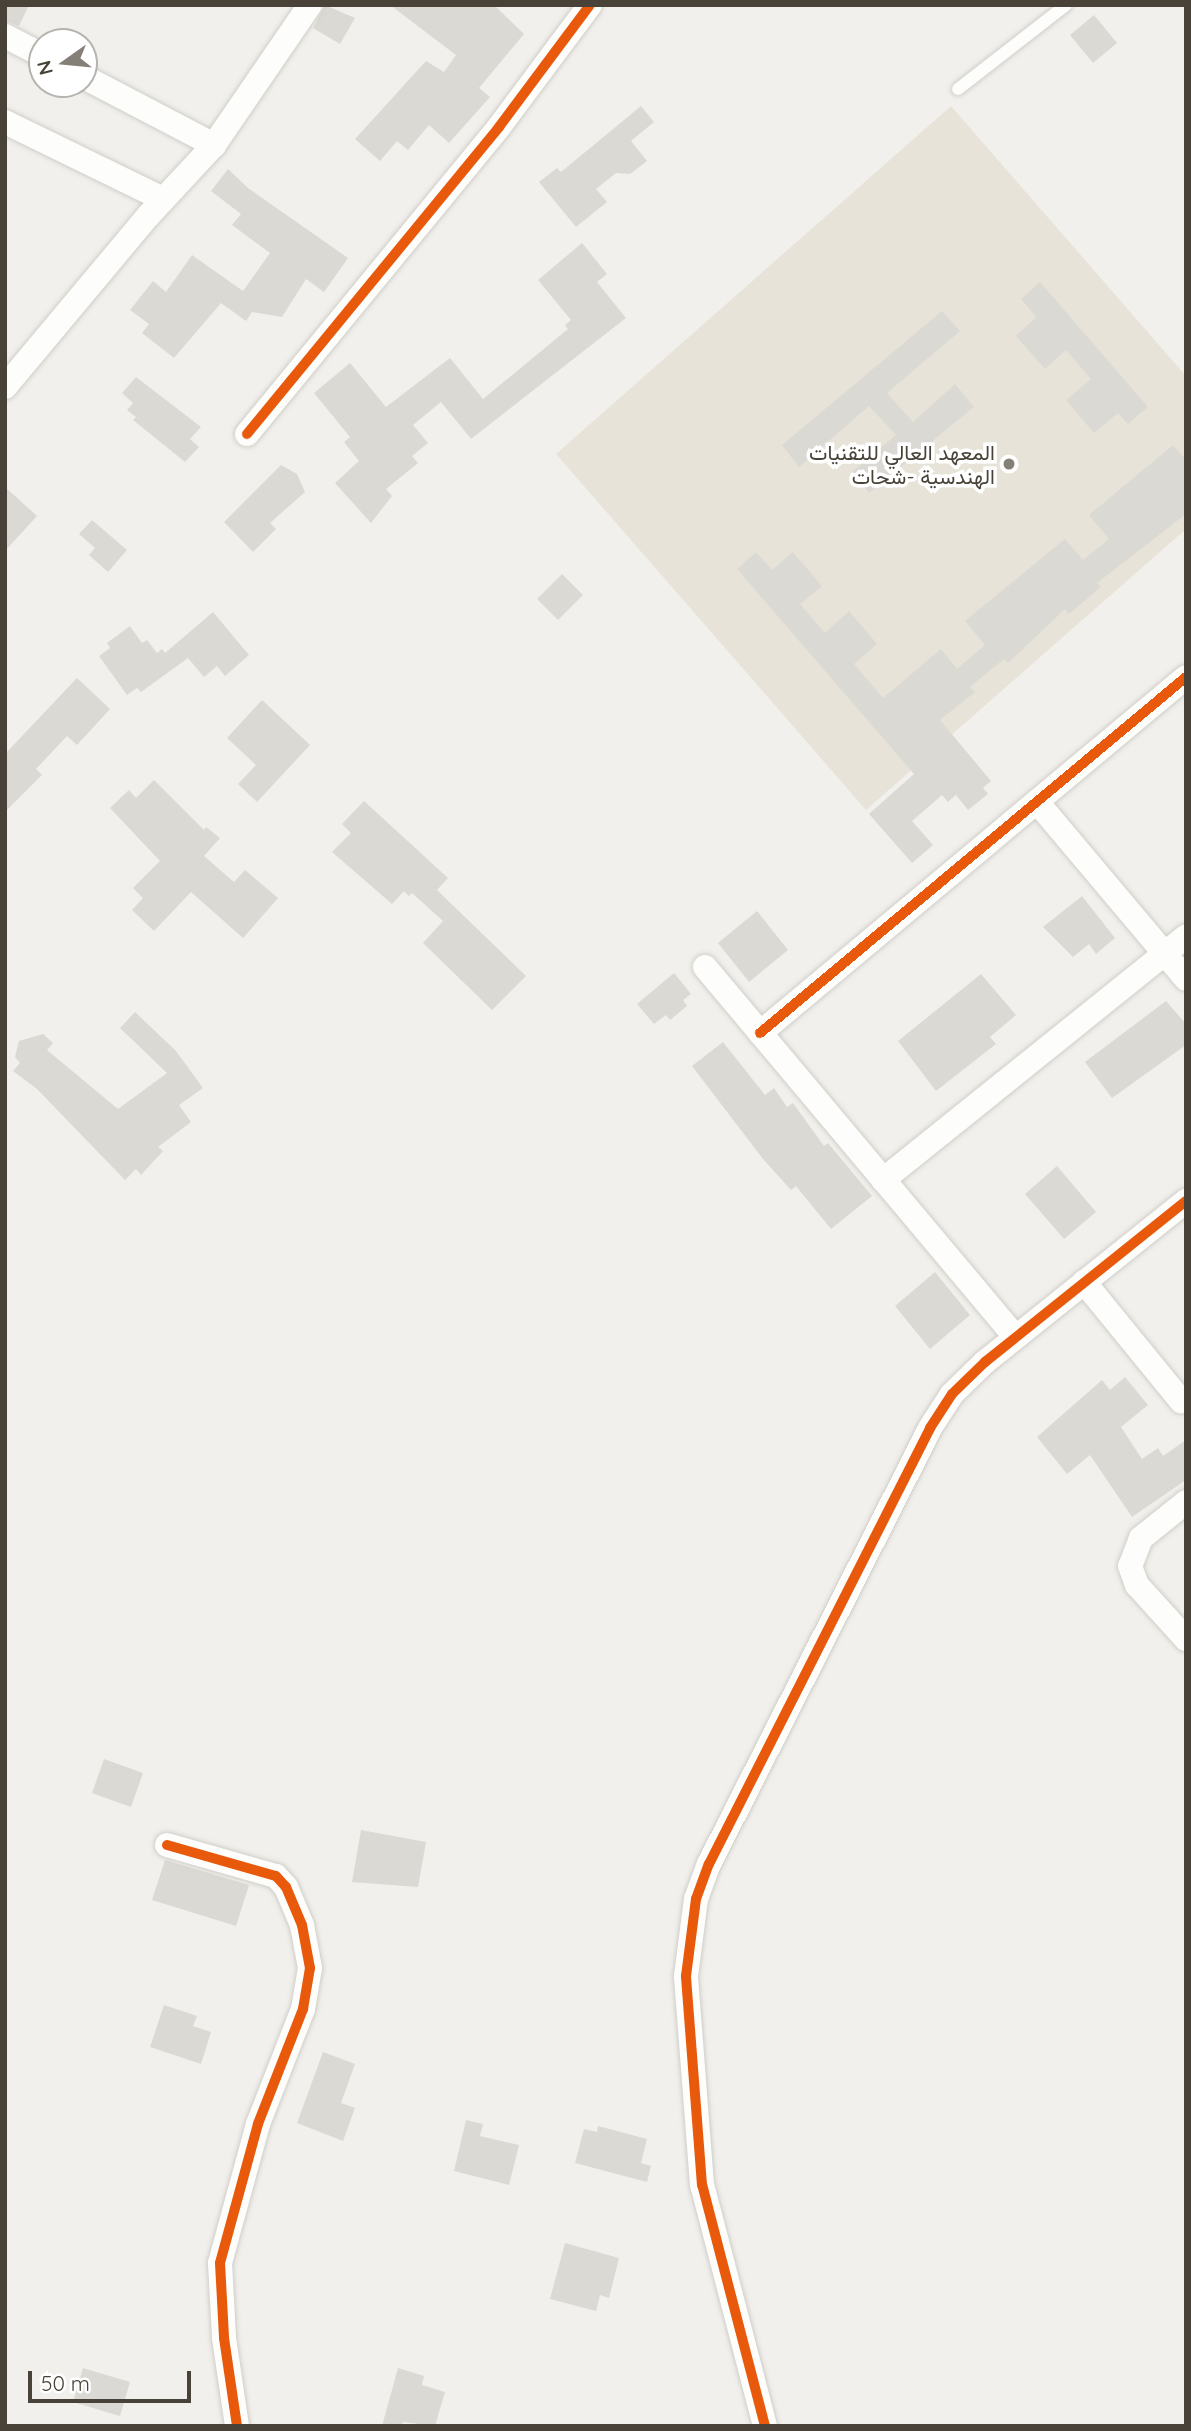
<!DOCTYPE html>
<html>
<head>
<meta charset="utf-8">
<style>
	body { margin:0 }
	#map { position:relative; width:1191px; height:2431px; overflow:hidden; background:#f2f0ec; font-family:Quicksand,Vazirmatn,sans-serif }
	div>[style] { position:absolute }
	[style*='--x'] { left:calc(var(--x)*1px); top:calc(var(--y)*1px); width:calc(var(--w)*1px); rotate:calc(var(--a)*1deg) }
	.education>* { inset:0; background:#e8e3d8 }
	.building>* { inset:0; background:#dbd9d4 }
	.roads { filter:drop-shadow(0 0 2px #d0cec9) drop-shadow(0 0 2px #d0cec9) }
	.service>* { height:12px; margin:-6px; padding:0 6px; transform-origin:6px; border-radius:6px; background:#fdfdfc }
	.minor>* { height:24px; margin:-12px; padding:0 12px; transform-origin:12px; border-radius:12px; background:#fdfdfc }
	.cycleway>* { height:10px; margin:-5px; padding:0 5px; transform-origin:5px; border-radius:5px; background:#e8590c }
	.dots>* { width:19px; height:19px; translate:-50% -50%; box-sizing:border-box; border:4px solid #fff; border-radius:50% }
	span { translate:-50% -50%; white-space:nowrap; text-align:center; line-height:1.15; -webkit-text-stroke:7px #fff; paint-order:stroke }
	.poi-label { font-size:21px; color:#484238 }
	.right { translate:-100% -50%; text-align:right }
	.frame { position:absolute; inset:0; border:7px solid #484238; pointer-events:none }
	.north { position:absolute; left:28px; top:28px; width:70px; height:70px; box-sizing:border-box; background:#fff; border:2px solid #b6b3af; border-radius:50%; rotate:255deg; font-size:19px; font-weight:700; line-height:28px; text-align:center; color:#484238 }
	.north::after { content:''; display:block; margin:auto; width:24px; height:32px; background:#847f77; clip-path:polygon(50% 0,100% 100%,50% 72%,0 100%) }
	.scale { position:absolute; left:28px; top:2371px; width:163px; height:32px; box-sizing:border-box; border:4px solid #484238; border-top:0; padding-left:9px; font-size:21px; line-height:24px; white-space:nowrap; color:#484238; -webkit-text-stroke:5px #fff; paint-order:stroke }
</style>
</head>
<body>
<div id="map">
	<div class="education">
		<i style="clip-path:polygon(951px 106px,1186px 376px,1186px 529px,866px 810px,556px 454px)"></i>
	</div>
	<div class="building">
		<i style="clip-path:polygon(5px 5px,29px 5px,19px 26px,5px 21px)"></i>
		<i style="clip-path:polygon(325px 5px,355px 18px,340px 44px,313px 28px)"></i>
		<i style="clip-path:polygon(390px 5px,494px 5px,524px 34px,479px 88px,490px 97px,449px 143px,429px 125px,408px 150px,397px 141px,380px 161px,355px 139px,426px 61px,444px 72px,456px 55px)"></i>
		<i style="clip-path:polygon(1094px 15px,1117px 43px,1093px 63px,1070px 35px)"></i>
		<i style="clip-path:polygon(641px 106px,654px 122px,631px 141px,647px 161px,630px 174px,616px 173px,596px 189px,607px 202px,576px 227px,539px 182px,557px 168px,561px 172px)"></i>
		<i style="clip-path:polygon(228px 169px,248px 188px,348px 258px,324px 292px,306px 279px,282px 317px,252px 312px,246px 321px,221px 303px,174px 358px,142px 333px,149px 324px,130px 310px,153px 281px,166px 292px,192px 255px,243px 291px,270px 253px,232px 225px,241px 214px,211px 191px)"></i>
		<i style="clip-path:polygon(582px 243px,607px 274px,597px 282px,626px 318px,471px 439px,441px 402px,413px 425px,428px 443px,412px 456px,418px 463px,386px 489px,392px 496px,371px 523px,335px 483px,359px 461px,344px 442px,350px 437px,314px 393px,350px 363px,386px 407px,450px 358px,483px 399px,568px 329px,565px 325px,571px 320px,538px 280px)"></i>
		<i style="clip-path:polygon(1040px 282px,1148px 407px,1128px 424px,1118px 413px,1094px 433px,1066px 400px,1091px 379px,1066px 350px,1045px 369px,1016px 336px,1036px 317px,1021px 299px)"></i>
		<i style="clip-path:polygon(942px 311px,960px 331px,887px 393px,913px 422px,955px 384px,974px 407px,869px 493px,852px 472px,896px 435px,869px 406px,799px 467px,782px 445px)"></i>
		<i style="clip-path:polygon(136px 377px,201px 427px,190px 439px,199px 447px,185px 462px,133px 420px,136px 417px,127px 410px,133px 403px,122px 393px)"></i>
		<i style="clip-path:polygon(1173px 445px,1186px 460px,1186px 514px,1097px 583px,1101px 587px,1069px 614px,1065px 609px,1008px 663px,1004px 659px,970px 687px,975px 692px,940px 720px,991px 781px,983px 788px,988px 794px,968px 810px,956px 795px,948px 802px,942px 795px,912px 821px,933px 845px,912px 863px,869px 814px,914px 774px,737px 569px,756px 552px,772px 570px,793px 552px,822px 586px,800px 604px,825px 633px,849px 611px,877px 644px,854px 664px,883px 698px,941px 649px,957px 669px,985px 645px,965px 621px,1065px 539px,1083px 560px,1109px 539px,1089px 515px)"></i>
		<i style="clip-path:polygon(281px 465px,297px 474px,305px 492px,270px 523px,276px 529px,253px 552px,224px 522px)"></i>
		<i style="clip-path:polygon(5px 487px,37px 516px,5px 551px)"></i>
		<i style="clip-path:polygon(92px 520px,127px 550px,108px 572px,89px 555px,95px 548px,79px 534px)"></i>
		<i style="clip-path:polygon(562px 574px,583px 595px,558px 620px,537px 599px)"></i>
		<i style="clip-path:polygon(213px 612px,249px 655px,225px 676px,217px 666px,204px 677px,188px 658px,141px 692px,137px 688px,127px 695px,99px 656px,110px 648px,107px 643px,130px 626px,142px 643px,147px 640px,157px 653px,162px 649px,165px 653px)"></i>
		<i style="clip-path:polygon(77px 678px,110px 709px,77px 745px,67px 736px,36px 769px,42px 775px,5px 812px,5px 754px)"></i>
		<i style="clip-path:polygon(262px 700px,310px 745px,257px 802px,238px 784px,256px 765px,227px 738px)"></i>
		<i style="clip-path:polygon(154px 780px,204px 830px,206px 827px,220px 838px,204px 856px,234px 882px,245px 870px,278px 898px,243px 938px,191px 892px,154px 931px,132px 910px,143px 898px,133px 888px,160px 861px,110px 808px,129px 790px,136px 798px)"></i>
		<i style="clip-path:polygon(364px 801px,448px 878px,437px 890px,526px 976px,492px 1010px,423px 943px,443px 921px,412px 893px,409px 896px,404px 891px,392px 904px,332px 852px,351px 833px,342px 824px)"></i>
		<i style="clip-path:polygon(1082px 896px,1115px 938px,1096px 954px,1089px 944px,1073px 957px,1043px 927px)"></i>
		<i style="clip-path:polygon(757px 911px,788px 950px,749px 982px,718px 943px)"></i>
		<i style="clip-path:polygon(674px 973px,691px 994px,683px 1000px,687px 1006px,670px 1020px,666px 1015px,654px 1024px,637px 1004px)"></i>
		<i style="clip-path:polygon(981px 974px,1016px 1015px,990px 1037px,996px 1044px,936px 1091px,898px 1041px)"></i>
		<i style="clip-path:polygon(1166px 1001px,1186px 1024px,1186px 1045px,1112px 1098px,1085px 1062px)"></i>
		<i style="clip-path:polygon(135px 1012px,176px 1051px,203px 1088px,179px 1105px,191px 1122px,158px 1147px,163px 1151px,141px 1175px,136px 1169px,125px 1180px,37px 1089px,13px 1071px,20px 1063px,15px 1057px,19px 1041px,43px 1034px,53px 1043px,47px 1050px,118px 1109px,167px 1073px,120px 1028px)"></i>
		<i style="clip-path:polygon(723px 1042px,765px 1095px,774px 1088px,787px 1107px,793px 1103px,824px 1146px,828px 1143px,872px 1196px,831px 1229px,796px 1186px,791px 1190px,763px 1159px,692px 1066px)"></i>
		<i style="clip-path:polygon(1057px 1166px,1096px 1212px,1064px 1239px,1025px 1194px)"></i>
		<i style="clip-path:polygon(935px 1272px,970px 1315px,930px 1349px,895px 1306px)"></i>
		<i style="clip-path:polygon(1125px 1377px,1148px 1405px,1121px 1427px,1142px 1459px,1158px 1448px,1163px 1456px,1186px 1440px,1186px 1480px,1132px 1517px,1090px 1455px,1067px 1474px,1037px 1437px,1102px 1380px,1110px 1390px)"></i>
		<i style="clip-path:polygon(104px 1759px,143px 1773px,131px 1807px,92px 1793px)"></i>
		<i style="clip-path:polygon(361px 1830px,426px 1842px,418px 1887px,352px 1882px)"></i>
		<i style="clip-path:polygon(165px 1860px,249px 1885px,236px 1926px,152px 1900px)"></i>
		<i style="clip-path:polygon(164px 2005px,197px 2016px,193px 2026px,211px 2032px,201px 2064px,150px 2047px)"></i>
		<i style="clip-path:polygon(323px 2052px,355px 2064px,341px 2103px,355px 2108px,343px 2141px,297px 2123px)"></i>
		<i style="clip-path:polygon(466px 2120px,483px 2124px,480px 2136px,519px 2145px,509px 2185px,454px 2171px)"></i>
		<i style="clip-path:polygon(598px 2126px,647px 2139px,641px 2163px,651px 2166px,647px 2182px,575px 2163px,584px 2129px,597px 2132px)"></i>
		<i style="clip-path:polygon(565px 2243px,619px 2258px,609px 2298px,600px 2295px,596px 2311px,550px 2299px)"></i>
		<i style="clip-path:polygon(83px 2368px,130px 2382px,120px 2416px,73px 2402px)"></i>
		<i style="clip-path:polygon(398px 2368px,424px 2376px,422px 2385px,445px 2392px,435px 2426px,403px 2422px,402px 2426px,382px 2426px)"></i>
	</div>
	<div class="roads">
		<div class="service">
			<i style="--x:958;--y:89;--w:137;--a:-37.9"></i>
		</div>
		<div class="minor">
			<i style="--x:5;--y:36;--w:42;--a:27.2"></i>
			<i style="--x:84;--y:77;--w:147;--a:27.6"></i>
			<i style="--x:5;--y:122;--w:176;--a:26"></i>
			<i style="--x:5;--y:387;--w:224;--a:-50.1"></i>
			<i style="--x:149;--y:215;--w:96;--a:-47.1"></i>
			<i style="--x:214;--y:145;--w:170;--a:-55.6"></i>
			<i style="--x:247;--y:434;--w:397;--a:-50.6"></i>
			<i style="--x:499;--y:127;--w:152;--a:-53.3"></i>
			<i style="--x:1037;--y:802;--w:231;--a:49.9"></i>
			<i style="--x:705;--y:967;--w:483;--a:50"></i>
			<i style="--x:760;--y:1033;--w:555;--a:-39.88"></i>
			<i style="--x:883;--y:1180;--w:389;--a:-38.8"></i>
			<i style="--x:1084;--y:1282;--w:154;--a:50.8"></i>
			<i style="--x:1186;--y:1502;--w:58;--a:141.3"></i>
			<i style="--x:1141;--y:1538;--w:30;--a:111"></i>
			<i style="--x:1130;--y:1566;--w:20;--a:70"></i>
			<i style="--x:1137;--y:1585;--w:73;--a:47.8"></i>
			<i style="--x:167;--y:1845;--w:113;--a:15.9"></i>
			<i style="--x:276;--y:1876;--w:15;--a:48"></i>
			<i style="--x:286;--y:1887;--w:41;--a:67.2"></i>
			<i style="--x:302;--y:1925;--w:44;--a:79.5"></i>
			<i style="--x:310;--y:1968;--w:42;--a:99.7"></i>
			<i style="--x:303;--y:2009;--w:123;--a:111.4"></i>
			<i style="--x:258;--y:2124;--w:144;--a:105.3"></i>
			<i style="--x:220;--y:2263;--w:75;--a:86.9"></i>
			<i style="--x:224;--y:2338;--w:89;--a:81.6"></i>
			<i style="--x:765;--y:2426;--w:249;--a:-104.6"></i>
			<i style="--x:702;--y:2185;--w:210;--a:-94.4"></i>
			<i style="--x:686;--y:1976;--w:78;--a:-82.6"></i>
			<i style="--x:696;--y:1899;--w:37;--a:-70"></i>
			<i style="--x:709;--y:1864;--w:489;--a:-63.1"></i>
			<i style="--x:930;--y:1428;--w:40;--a:-57.1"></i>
			<i style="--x:952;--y:1394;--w:46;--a:-44.1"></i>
			<i style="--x:985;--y:1362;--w:258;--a:-38.7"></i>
		</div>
	</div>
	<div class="cycleway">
		<i style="--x:247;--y:434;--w:397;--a:-50.6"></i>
		<i style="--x:499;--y:127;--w:152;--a:-53.3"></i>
		<i style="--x:760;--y:1033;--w:555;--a:-39.88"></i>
		<i style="--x:167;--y:1845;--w:113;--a:15.9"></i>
		<i style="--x:276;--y:1876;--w:15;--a:48"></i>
		<i style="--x:286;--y:1887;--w:41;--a:67.2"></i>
		<i style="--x:302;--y:1925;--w:44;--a:79.5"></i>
		<i style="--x:310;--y:1968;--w:42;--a:99.7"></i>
		<i style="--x:303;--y:2009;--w:123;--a:111.4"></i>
		<i style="--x:258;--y:2124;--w:144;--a:105.3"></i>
		<i style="--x:220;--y:2263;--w:75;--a:86.9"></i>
		<i style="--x:224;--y:2338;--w:89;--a:81.6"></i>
		<i style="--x:765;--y:2426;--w:249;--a:-104.6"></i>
		<i style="--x:702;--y:2185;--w:210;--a:-94.4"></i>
		<i style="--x:686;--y:1976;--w:78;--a:-82.6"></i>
		<i style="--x:696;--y:1899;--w:37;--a:-70"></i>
		<i style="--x:709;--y:1864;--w:489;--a:-63.1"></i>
		<i style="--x:930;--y:1428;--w:40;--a:-57.1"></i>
		<i style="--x:952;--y:1394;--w:46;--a:-44.1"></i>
		<i style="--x:985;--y:1362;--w:258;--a:-38.7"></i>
	</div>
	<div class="dots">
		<i style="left:1009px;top:464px;background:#847f77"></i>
	</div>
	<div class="poi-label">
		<span class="right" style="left:995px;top:464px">المعهد العالي للتقنيات<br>الهندسية -شحات</span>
	</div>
	<div class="frame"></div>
	<div class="north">N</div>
	<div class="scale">50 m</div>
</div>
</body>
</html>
